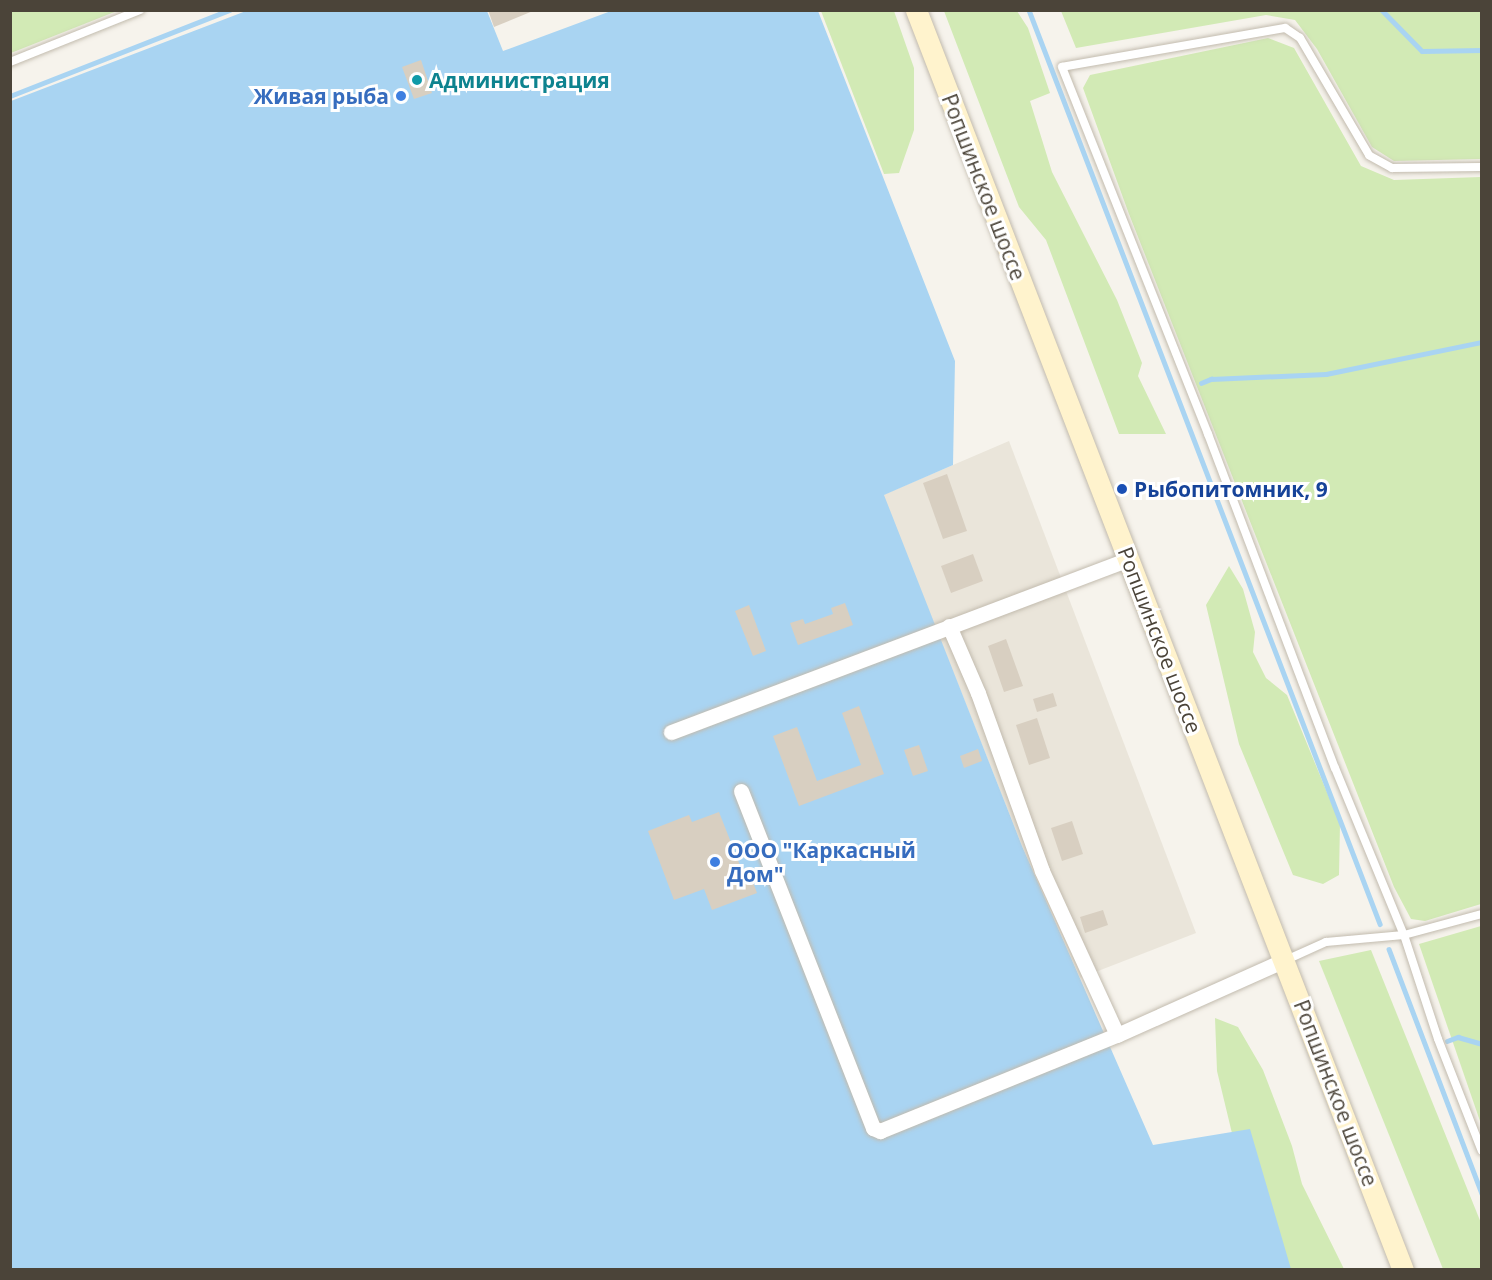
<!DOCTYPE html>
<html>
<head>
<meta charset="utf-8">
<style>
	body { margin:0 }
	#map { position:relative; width:1492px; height:1280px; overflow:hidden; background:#f6f3ec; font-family:"Open Sans",sans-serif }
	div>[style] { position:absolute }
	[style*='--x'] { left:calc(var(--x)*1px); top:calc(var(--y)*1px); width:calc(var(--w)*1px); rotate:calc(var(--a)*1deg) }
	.residential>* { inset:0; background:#eae5da }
	.green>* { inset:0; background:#d2eab5 }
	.water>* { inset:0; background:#a9d4f2 }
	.stream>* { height:4.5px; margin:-2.25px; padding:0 2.25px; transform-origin:2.25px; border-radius:2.25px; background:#a9d4f2 }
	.building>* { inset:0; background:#d8cfc1 }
	.roads { filter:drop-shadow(0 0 2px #c2bbae) drop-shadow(0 0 2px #c2bbae) }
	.service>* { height:8px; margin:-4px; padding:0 4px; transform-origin:4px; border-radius:4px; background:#fff }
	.minor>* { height:15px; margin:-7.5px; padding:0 7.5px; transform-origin:7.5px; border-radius:7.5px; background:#fff }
	.secondary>* { height:21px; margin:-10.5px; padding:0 10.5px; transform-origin:10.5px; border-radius:10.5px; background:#fff3cd }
	.dots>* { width:16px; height:16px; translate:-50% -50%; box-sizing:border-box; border:3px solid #fff; border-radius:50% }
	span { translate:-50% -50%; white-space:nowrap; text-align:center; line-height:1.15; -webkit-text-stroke:6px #fff; paint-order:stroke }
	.culture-label { font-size:21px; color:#0d838f; font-weight:700 }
	.left { translate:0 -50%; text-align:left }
	.shop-label { font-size:21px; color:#366cbe; font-weight:700 }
	.right { translate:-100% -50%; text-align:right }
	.street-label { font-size:21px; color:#4b4439 }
	.transit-label { font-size:21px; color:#164399; font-weight:700 }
	.frame { position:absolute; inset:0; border:12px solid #4b4439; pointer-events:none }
</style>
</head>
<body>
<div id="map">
	<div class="residential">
		<i style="clip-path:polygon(1009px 441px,1196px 933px,1080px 978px,1022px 846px,883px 495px)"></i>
	</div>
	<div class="green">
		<i style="clip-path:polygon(11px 10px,117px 10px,117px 11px,11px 53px)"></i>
		<i style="clip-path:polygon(821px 11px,894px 11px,914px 68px,914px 130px,899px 173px,884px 174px)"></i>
		<i style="clip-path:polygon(944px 11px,1017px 11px,1028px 28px,1050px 93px,1030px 101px,1052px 172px,1117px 300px,1142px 363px,1138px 376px,1166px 434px,1119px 434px,1046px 240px,1019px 207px)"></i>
		<i style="clip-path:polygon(1061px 11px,1481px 11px,1481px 159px,1394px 161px,1372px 147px,1317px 49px,1295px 20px,1266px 15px,1076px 48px)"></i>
		<i style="clip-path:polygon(1268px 38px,1294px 48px,1361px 166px,1394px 180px,1481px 177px,1481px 904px,1425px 921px,1411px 919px,1394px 887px,1129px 214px,1083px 88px,1090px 75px)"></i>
		<i style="clip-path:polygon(1229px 566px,1243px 589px,1255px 632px,1253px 652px,1266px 678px,1287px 695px,1340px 824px,1339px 875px,1323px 884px,1293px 875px,1239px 744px,1206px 605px)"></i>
		<i style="clip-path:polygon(1481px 926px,1482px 926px,1481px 1124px,1419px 944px)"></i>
		<i style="clip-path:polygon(1371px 950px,1481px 1223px,1481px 1269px,1443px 1269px,1319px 961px)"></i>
		<i style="clip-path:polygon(1215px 1018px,1238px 1027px,1263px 1070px,1292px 1146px,1302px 1184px,1344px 1269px,874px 1270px,1237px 1154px,1217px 1071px)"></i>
	</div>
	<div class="water">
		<i style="clip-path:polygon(246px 11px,487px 11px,503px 51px,611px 11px,818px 11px,955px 361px,953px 465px,884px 495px,1022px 846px,1153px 1145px,1250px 1129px,1291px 1269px,11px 1270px,11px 101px)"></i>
	</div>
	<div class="stream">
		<i style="--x:1029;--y:10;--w:979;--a:68.99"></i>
		<i style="--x:1382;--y:10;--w:57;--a:45.7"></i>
		<i style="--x:1422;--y:51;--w:60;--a:-1"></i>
		<i style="--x:10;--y:96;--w:236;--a:-21.4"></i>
		<i style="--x:1201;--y:383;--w:11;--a:-22"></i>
		<i style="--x:1211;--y:379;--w:115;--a:-2.5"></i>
		<i style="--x:1326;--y:374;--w:159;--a:-11.6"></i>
		<i style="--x:1389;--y:949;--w:262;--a:69.2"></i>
		<i style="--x:1447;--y:1041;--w:12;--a:-20"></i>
		<i style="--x:1458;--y:1037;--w:25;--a:16"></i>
	</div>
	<div class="building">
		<i style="clip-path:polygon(488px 10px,533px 10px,533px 11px,494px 27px)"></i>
		<i style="clip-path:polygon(421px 60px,432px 93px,414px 99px,402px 67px)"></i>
		<i style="clip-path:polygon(947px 474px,967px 531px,943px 539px,923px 483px)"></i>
		<i style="clip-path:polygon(973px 554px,983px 581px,951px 593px,941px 566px)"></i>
		<i style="clip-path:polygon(845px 603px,853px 625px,798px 645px,790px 623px,803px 619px,805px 624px,833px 614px,831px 608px)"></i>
		<i style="clip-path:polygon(749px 605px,766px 651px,753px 656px,735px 611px)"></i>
		<i style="clip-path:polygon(1006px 639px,1023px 686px,1004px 692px,988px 646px)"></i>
		<i style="clip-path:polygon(1053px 693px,1057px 706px,1037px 712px,1033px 699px)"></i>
		<i style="clip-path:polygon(859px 706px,884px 774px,799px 806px,773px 736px,797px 727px,817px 781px,861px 765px,842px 713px)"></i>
		<i style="clip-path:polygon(1037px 718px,1050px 758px,1029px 765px,1016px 725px)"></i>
		<i style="clip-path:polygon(919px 745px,928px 771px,913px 776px,904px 750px)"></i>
		<i style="clip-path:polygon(978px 749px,982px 761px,964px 768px,960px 756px)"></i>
		<i style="clip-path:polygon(719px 812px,743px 873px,749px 871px,757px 893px,712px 910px,704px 889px,674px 900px,648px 831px,689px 815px,692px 822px)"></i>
		<i style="clip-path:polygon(1072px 821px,1083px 854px,1062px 861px,1051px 828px)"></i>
		<i style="clip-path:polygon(1103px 910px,1108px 925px,1085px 933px,1080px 917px)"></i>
	</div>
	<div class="roads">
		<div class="service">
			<i style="--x:10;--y:62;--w:140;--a:-21.8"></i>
			<i style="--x:1482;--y:167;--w:90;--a:179.4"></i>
			<i style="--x:1392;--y:168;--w:26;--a:-151"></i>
			<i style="--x:1369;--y:155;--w:136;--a:-120.5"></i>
			<i style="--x:1300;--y:38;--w:18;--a:-146"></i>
			<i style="--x:1285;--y:28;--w:226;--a:170.1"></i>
			<i style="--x:1062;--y:67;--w:395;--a:68.3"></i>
			<i style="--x:1208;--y:434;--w:357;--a:69.2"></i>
			<i style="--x:1335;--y:768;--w:181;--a:67.6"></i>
			<i style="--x:1404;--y:935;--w:109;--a:71.9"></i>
			<i style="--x:1438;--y:1039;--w:120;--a:68.6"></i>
			<i style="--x:1286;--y:960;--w:44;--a:-24.2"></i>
			<i style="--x:1326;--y:942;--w:78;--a:-5.1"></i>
			<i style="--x:1404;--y:935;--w:81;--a:-15.1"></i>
		</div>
		<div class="minor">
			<i style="--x:949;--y:626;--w:73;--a:66.6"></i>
			<i style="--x:978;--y:693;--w:189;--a:70.2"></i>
			<i style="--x:1042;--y:871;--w:180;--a:65.4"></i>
			<i style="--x:671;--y:732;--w:489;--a:-20.7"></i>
			<i style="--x:741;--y:791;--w:362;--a:68.6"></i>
			<i style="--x:873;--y:1128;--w:8;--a:23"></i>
			<i style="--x:880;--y:1131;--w:256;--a:-22.1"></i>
			<i style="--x:1117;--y:1035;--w:184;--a:-24.1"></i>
		</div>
		<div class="secondary">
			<i style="--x:916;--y:10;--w:1351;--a:68.87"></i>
		</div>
	</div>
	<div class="dots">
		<i style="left:417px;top:80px;background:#0f9aa8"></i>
		<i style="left:401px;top:96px;background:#3f7fe0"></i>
		<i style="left:1122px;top:489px;background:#1a4fb4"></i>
		<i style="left:715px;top:862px;background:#3f7fe0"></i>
	</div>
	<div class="culture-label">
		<span class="left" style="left:429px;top:80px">Администрация</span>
	</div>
	<div class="shop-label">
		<span class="right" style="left:389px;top:96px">Живая рыба</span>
		<span class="left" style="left:727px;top:862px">ООО "Каркасный<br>Дом"</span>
	</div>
	<div class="street-label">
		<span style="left:984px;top:187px;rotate:69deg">Ропшинское шоссе</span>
		<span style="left:1160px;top:640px;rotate:69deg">Ропшинское шоссе</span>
		<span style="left:1336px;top:1093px;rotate:69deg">Ропшинское шоссе</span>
	</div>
	<div class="transit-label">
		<span class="left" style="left:1134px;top:489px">Рыбопитомник, 9</span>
	</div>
	<div class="frame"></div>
</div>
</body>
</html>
